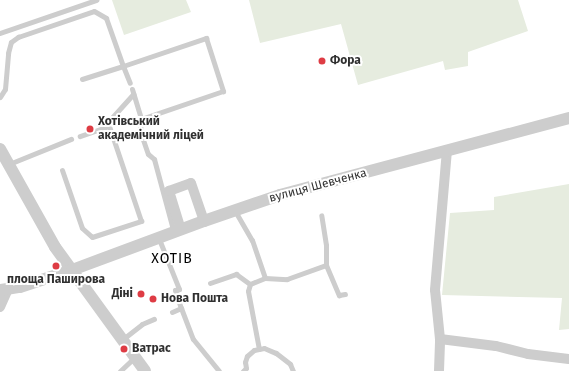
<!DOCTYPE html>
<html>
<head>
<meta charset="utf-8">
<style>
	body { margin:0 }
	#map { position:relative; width:569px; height:371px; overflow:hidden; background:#fff; font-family:"Fira Sans",sans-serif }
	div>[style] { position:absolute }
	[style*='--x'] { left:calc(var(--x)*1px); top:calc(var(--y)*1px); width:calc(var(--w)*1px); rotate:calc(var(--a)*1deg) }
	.green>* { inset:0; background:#e6ecdf }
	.service>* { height:5px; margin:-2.5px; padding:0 2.5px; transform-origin:2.5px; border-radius:2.5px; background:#cdcdcd }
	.minor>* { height:10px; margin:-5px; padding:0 5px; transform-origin:5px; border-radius:5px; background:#cdcdcd }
	.tertiary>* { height:12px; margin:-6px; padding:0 6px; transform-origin:6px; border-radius:6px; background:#cdcdcd }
	.dots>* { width:11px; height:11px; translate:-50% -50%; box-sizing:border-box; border:2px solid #fff; border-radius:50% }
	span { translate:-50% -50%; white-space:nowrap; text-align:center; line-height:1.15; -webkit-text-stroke:4px #fff; paint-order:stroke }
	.poi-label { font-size:12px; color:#303030; font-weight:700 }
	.left { translate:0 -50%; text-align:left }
	.right { translate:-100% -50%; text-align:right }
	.street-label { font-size:12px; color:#303030 }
	.quarter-label { font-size:14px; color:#000; letter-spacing:1px }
</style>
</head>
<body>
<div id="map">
	<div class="green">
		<i style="clip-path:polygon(112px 0,186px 0,191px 12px,124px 35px)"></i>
		<i style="clip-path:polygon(249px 0,518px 0,528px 31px,468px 52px,468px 66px,445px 70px,443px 61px,358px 85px,341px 24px,260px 43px)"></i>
		<i style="clip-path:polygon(569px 184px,569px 329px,559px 330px,562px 298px,442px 295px,450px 213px,494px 210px,494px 197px)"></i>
	</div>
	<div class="service">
		<i style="--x:0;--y:33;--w:102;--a:-19"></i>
		<i style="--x:82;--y:79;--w:43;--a:-17.6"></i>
		<i style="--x:123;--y:66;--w:18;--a:68"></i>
		<i style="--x:132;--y:89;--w:31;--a:73"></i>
		<i style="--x:0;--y:97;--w:9;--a:-58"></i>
		<i style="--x:5;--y:89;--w:36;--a:-85"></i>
		<i style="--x:8;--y:53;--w:11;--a:-75"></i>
		<i style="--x:11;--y:42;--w:9;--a:-36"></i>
		<i style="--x:18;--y:37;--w:80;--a:-18.9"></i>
		<i style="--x:94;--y:11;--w:14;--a:30"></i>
		<i style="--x:106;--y:18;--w:51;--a:70.5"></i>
		<i style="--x:123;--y:66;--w:88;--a:-18.6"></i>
		<i style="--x:206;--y:38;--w:56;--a:72.2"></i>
		<i style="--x:223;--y:91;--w:87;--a:161.1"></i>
		<i style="--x:141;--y:119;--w:12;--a:95"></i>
		<i style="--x:140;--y:131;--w:24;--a:71"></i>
		<i style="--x:148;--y:154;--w:8;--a:40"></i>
		<i style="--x:154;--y:159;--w:77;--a:74.9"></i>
		<i style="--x:109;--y:126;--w:4;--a:-104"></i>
		<i style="--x:108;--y:122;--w:38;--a:-48"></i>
		<i style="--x:9;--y:164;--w:67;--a:-22"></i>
		<i style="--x:62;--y:170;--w:61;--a:71"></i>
		<i style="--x:82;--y:228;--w:13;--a:42"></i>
		<i style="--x:92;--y:237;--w:52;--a:-18.1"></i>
		<i style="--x:141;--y:221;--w:100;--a:-108.6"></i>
		<i style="--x:109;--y:126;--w:31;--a:161"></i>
		<i style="--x:235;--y:211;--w:34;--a:60"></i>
		<i style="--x:252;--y:240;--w:40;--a:71.1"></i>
		<i style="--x:265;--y:278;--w:22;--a:3"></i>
		<i style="--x:287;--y:279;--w:41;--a:-19.7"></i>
		<i style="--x:326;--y:265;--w:20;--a:-90"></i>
		<i style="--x:326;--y:245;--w:30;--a:-99"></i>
		<i style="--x:159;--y:239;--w:54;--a:68.2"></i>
		<i style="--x:179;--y:289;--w:4;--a:166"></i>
		<i style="--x:175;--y:290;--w:19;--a:72"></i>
		<i style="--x:326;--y:265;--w:33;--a:67"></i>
		<i style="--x:339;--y:295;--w:6;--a:-9"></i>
		<i style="--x:210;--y:283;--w:28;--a:-19"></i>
		<i style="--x:236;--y:274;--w:17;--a:36"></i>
		<i style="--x:250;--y:284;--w:16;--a:-22"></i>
		<i style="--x:250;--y:284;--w:7;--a:106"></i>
		<i style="--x:248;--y:291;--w:59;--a:79.3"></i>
		<i style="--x:172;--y:312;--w:10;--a:-24"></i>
		<i style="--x:181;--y:308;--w:33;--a:69"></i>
		<i style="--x:193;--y:339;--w:41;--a:50.9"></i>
		<i style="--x:123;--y:339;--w:24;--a:-38"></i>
		<i style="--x:142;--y:324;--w:13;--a:-23"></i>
		<i style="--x:120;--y:371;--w:21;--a:-43"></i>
		<i style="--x:243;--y:371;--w:4;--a:-45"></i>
		<i style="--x:246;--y:368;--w:6;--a:-99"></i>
		<i style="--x:245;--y:362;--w:6;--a:-72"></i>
		<i style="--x:247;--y:356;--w:9;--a:-41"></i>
		<i style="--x:254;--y:350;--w:10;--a:-11"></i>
		<i style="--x:264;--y:348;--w:13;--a:23"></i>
		<i style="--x:276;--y:353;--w:18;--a:38"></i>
		<i style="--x:290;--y:364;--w:8;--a:67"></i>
	</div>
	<div class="minor">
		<i style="--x:181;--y:230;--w:41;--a:-107.1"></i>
		<i style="--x:169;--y:191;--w:23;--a:-20"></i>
		<i style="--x:191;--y:183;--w:40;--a:71.1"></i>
		<i style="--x:0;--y:307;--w:20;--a:-66"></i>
		<i style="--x:440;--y:339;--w:56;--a:7.1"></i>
		<i style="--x:496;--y:346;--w:33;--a:14"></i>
		<i style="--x:528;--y:354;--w:41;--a:7"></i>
		<i style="--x:439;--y:371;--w:32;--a:-88"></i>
		<i style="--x:440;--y:339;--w:49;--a:-95.8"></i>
		<i style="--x:435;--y:290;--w:140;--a:-85.1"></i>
	</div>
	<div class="tertiary">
		<i style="--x:0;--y:149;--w:112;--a:60.7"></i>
		<i style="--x:55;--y:247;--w:153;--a:54"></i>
		<i style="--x:0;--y:290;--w:20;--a:-9"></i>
		<i style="--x:20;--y:287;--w:55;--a:-18.1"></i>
		<i style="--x:72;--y:270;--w:141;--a:-20.4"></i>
		<i style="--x:204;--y:221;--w:80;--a:-18.9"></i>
		<i style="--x:280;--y:195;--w:299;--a:-14.9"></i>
	</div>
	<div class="dots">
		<i style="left:322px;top:61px;background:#de3c44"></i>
		<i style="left:90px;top:129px;background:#de3c44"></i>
		<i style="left:56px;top:266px;background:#de3c44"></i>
		<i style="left:141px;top:294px;background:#de3c44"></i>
		<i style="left:153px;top:299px;background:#de3c44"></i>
		<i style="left:124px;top:349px;background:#de3c44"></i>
	</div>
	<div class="poi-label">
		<span class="left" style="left:330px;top:61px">Фора</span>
		<span class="left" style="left:98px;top:129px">Хотівський<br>академічний ліцей</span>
		<span style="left:56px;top:280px">площа Паширова</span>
		<span class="right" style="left:133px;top:294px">Діні</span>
		<span class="left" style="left:161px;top:299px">Нова Пошта</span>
		<span class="left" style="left:132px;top:349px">Ватрас</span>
	</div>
	<div class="street-label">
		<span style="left:318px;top:186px;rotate:-15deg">вулиця Шевченка</span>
	</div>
	<div class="quarter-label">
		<span style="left:172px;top:259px">ХОТІВ</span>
	</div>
</div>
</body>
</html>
